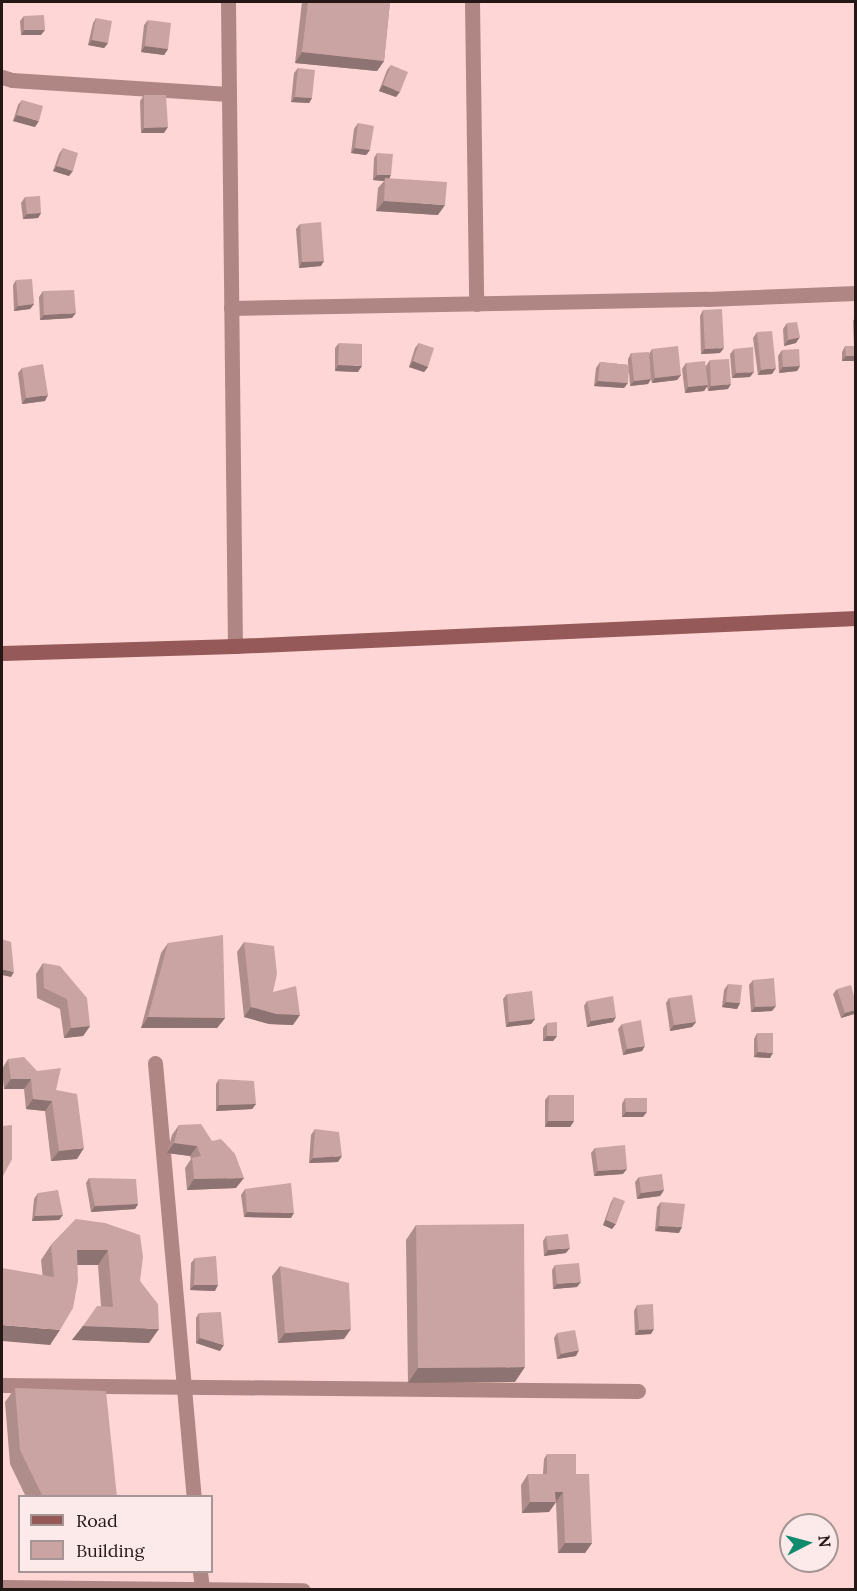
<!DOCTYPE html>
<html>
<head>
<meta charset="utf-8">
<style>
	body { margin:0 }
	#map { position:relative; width:857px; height:1591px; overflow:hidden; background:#fed6d5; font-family:Lora,serif }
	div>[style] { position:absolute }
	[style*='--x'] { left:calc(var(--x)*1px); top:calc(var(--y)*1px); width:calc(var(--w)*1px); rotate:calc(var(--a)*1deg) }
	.street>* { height:15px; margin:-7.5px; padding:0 7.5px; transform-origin:7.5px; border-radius:7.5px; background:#b08684 }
	.secondary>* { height:15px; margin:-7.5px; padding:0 7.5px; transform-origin:7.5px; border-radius:7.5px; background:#945958 }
	.wall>* { inset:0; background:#ae8d8b }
	.shaded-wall>* { inset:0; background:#8d7371 }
	.building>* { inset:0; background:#caa4a2 }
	span { translate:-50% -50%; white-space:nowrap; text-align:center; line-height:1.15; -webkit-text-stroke:6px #fbeae9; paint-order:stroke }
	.frame { position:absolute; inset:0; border:3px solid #251716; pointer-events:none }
	.legend { position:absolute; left:18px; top:1495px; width:195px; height:78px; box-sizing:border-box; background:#fbeae9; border:2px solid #a59695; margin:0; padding:8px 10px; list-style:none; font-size:18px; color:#251716 }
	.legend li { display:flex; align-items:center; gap:12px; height:30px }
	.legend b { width:30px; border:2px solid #a59695 }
	.north { position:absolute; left:779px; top:1513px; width:60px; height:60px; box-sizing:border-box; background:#fbeae9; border:2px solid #a59695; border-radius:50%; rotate:84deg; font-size:16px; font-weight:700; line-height:24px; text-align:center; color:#251716 }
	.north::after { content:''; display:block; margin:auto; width:21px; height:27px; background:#108b6e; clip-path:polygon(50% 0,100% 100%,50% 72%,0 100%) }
</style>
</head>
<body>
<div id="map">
	<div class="street">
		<i style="--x:228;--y:2;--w:644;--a:89.38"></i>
		<i style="--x:472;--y:2;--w:302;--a:89.2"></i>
		<i style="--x:2;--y:77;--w:10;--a:17"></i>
		<i style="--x:12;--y:80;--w:217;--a:3.7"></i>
		<i style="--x:231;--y:308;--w:476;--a:-1.1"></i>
		<i style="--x:707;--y:299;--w:149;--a:-2.3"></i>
		<i style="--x:155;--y:1063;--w:435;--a:84.9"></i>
		<i style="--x:2;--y:1385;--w:636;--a:0.54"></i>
		<i style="--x:200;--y:1572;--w:17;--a:83"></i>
		<i style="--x:2;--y:1587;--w:301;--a:0.6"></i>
	</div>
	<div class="secondary">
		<i style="--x:2;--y:653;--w:233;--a:-1.7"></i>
		<i style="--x:235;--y:646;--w:622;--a:-2.58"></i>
	</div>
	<div class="wall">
		<i style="clip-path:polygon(302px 2px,390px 2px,384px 61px,377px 71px,295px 63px)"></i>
		<i style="clip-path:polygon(24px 16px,41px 35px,21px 35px,20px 21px)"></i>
		<i style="clip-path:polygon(96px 18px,108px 43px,104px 48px,88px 45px,93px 23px)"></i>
		<i style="clip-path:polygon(148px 20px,168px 49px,164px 55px,141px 52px,144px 25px)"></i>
		<i style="clip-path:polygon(391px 65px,396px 97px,379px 91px,387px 70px)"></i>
		<i style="clip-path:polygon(298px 68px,312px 98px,309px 103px,291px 102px,294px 73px)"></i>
		<i style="clip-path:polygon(144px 95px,164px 133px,141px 133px,140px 101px)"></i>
		<i style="clip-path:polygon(22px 100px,35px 127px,13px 121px,18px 105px)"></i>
		<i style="clip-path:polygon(358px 123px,370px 150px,366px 155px,351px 153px,354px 129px)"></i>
		<i style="clip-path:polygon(63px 148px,69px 176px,53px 171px,59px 154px)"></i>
		<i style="clip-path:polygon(377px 153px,389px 178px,438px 215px,376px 211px,378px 188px,384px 181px,373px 180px,374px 158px)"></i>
		<i style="clip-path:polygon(25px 197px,41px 213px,38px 218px,23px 219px,21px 203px)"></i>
		<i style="clip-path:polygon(300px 224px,321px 266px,299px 268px,296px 229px)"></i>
		<i style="clip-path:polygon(16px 280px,34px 304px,30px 309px,14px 311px,13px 285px)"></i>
		<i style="clip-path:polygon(43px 291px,72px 318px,40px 320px,39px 297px)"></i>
		<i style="clip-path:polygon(703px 310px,720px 353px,701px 354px,700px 316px)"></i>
		<i style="clip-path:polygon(855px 317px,855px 361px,842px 361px,842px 352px,845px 346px,854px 346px,853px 321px)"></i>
		<i style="clip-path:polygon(787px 323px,796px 343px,784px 346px,783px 329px)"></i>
		<i style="clip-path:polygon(757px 332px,772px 374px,758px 375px,753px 338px)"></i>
		<i style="clip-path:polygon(339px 343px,358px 372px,335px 371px,335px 348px)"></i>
		<i style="clip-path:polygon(419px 343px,428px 367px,424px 372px,409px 367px,415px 348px)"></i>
		<i style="clip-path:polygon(652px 349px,681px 375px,677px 380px,652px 383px,651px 379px,648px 384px,630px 386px,629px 371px,624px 388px,594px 386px,596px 368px,600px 362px,628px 365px,628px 359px,631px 353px,649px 354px)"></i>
		<i style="clip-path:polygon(734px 349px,750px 377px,732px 378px,730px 354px)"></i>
		<i style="clip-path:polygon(782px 350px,800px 366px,797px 371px,779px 373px,778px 356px)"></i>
		<i style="clip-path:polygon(710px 360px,728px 389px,708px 391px,707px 386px,704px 391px,685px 393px,682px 369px,686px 363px,706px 366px)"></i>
		<i style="clip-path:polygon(22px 368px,45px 401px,22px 404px,18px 373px)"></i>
		<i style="clip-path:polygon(244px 942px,273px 992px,293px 1025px,269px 1024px,244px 1017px,237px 952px)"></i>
		<i style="clip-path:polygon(168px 943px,225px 1018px,217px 1028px,141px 1028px,161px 953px)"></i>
		<i style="clip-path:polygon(43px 963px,90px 1026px,83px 1036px,64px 1038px,60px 1009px,37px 998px,36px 974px)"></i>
		<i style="clip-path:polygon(753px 980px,772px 1011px,751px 1012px,749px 985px)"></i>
		<i style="clip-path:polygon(728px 984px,740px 1003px,737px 1009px,722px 1007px,724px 990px)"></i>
		<i style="clip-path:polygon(837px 989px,854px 1014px,841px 1018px,833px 994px)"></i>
		<i style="clip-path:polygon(507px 994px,535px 1019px,531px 1024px,506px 1027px,503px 999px)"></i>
		<i style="clip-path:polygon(669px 998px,696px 1022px,692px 1027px,670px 1031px,666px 1003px)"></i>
		<i style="clip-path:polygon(587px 1001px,613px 1022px,587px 1027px,584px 1006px)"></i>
		<i style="clip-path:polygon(547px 1023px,557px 1036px,553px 1041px,543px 1041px,543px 1028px)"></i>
		<i style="clip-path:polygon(622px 1024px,642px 1051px,623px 1055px,618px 1029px)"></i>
		<i style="clip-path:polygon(757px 1033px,770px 1058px,754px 1057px,754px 1039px)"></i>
		<i style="clip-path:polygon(8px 1059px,56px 1090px,77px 1159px,51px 1161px,45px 1111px,26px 1109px,24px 1089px,4px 1089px,2px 1069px)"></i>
		<i style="clip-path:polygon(219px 1079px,256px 1104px,252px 1109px,216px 1111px,216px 1084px)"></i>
		<i style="clip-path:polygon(549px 1095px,574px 1121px,570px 1127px,545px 1127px,545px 1100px)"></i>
		<i style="clip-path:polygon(625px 1098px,643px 1117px,622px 1117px,622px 1104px)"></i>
		<i style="clip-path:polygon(179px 1125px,236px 1188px,187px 1190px,185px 1168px,191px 1159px,190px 1156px,167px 1153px,172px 1135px)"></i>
		<i style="clip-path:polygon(315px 1129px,338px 1162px,309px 1163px,311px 1135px)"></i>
		<i style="clip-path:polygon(595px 1148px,623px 1174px,594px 1176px,591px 1153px)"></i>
		<i style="clip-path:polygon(639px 1177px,664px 1190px,660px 1196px,637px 1199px,635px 1182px)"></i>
		<i style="clip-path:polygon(89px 1178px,138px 1204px,135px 1209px,91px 1212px,86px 1183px)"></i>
		<i style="clip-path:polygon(245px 1189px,291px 1218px,244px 1217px,241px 1195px)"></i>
		<i style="clip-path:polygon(38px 1193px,59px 1220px,32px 1221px,34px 1199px)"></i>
		<i style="clip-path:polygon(614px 1197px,612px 1229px,603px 1225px,611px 1202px)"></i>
		<i style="clip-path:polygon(661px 1202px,679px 1233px,655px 1231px,657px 1207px)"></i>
		<i style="clip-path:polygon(76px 1219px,140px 1281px,149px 1343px,72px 1340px,83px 1326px,101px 1306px,98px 1265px,77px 1265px,50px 1345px,41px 1260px,51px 1245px)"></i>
		<i style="clip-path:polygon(416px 1225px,515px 1382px,408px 1383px,406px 1240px)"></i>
		<i style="clip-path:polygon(546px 1236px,566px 1253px,544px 1256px,543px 1241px)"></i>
		<i style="clip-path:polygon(195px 1258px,215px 1291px,190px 1290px,191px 1263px)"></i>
		<i style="clip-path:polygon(555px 1265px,577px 1287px,553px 1289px,552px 1270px)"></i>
		<i style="clip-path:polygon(280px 1266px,344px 1339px,278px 1343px,272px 1276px)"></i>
		<i style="clip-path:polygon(637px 1305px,651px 1334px,635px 1335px,634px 1311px)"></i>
		<i style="clip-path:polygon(199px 1313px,220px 1351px,196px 1343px,196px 1318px)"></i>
		<i style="clip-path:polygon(557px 1333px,576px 1356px,557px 1359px,554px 1338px)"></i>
		<i style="clip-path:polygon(15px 1388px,117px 1497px,26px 1497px,10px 1464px,5px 1402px)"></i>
		<i style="clip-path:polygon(547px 1454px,576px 1474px,592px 1543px,585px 1553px,558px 1553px,556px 1502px,549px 1512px,522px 1513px,521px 1485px,528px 1474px,543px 1474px,544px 1459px)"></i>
	</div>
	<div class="shaded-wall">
		<i style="clip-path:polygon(24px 30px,45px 30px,41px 35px,21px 35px)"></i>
		<i style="clip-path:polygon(92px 40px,108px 43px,104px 48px,88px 45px)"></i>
		<i style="clip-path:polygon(145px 46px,168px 49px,164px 55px,141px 52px)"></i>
		<i style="clip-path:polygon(302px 52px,384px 61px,377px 71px,295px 63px)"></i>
		<i style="clip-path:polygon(383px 85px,400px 92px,396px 97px,379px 91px)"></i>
		<i style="clip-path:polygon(295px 97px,312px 98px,309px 103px,291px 102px)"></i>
		<i style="clip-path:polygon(17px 115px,39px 121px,35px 127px,13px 121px)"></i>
		<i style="clip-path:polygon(168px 127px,164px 133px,141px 133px,144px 128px)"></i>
		<i style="clip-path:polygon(355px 148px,370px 150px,366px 155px,351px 153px)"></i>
		<i style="clip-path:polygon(57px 166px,73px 171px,69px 176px,53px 171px)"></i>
		<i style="clip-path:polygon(377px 175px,391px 175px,388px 181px,385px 178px,384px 181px,373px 180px)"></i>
		<i style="clip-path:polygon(384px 201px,445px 205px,438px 215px,376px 211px)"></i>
		<i style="clip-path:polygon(41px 213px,38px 218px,23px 219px,27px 214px)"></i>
		<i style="clip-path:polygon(324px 261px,321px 266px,299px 268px,302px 262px)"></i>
		<i style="clip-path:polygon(34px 304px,30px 309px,14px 311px,18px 306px)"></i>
		<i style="clip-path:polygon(76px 313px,72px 318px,40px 320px,44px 315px)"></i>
		<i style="clip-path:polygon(800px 337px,796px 343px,784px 346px,788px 340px)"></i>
		<i style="clip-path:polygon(724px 348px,720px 353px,701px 354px,705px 349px)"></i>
		<i style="clip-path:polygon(846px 356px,855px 356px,855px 361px,842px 361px)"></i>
		<i style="clip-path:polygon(413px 361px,428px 367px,424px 372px,409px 367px)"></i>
		<i style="clip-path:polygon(338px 365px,362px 366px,358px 372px,335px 371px)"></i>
		<i style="clip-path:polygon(800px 366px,797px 371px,779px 373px,783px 367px)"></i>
		<i style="clip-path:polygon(776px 368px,772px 374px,758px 375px,761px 370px)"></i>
		<i style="clip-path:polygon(754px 372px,750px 377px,732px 378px,736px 373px)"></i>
		<i style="clip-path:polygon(681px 375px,677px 380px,652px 383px,655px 378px)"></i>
		<i style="clip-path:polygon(651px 379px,648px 384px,630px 386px,634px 381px)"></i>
		<i style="clip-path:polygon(598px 381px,628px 383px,624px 388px,594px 386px)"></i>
		<i style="clip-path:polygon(731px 384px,728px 389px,708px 391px,711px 386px)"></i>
		<i style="clip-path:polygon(708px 385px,704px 391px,685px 393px,688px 387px)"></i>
		<i style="clip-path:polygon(48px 395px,45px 401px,22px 404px,26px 398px)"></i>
		<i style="clip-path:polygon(2px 969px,14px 972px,11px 977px,2px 975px)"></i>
		<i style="clip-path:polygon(726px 1002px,740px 1003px,737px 1009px,722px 1007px)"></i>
		<i style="clip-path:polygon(776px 1006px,772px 1011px,751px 1012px,755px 1007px)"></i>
		<i style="clip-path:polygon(251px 1007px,300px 1015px,293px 1025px,269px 1024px,244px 1017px)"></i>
		<i style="clip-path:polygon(855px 1010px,854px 1014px,841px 1018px,845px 1013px)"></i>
		<i style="clip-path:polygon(148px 1017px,225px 1018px,217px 1028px,141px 1028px)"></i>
		<i style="clip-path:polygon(616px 1017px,613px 1022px,587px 1027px,591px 1021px)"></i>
		<i style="clip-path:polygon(535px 1019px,531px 1024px,506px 1027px,509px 1022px)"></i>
		<i style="clip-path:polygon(696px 1022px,692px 1027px,670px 1031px,674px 1025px)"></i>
		<i style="clip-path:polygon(90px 1026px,83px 1036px,64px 1038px,71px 1028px)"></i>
		<i style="clip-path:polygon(547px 1036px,557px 1036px,553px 1041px,543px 1041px)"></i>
		<i style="clip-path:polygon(645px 1046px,642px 1051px,623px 1055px,627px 1049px)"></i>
		<i style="clip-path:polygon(758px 1052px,773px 1053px,770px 1058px,754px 1057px)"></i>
		<i style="clip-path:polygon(11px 1079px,31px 1079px,24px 1089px,4px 1089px)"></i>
		<i style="clip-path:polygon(33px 1099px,52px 1101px,45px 1111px,26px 1109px)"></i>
		<i style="clip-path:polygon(256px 1104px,252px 1109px,216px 1111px,219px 1105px)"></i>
		<i style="clip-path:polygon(626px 1112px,647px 1112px,643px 1117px,622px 1117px)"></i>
		<i style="clip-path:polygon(548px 1121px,574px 1121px,570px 1127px,545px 1127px)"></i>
		<i style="clip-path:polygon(174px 1143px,197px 1146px,190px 1156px,167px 1153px)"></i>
		<i style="clip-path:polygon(84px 1148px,77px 1159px,51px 1161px,59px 1151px)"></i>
		<i style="clip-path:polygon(342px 1156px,338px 1162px,309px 1163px,313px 1158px)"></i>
		<i style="clip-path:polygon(627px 1169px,623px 1174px,594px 1176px,598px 1171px)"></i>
		<i style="clip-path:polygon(244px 1178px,236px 1188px,187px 1190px,194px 1179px)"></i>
		<i style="clip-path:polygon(664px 1190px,660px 1196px,637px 1199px,641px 1193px)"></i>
		<i style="clip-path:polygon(138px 1204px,135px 1209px,91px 1212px,95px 1206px)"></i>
		<i style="clip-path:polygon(247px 1212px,294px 1213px,291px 1218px,244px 1217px)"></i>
		<i style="clip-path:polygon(63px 1215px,59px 1220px,32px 1221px,35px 1216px)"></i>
		<i style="clip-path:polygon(606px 1220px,616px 1224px,612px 1229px,603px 1225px)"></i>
		<i style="clip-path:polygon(659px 1226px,682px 1227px,679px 1233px,655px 1231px)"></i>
		<i style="clip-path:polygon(570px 1248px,566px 1253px,544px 1256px,548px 1250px)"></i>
		<i style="clip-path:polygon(77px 1250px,108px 1250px,98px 1265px,67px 1265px)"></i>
		<i style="clip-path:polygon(581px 1282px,577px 1287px,553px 1289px,557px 1284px)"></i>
		<i style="clip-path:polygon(194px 1285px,218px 1285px,215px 1291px,190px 1290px)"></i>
		<i style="clip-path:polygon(2px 1325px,60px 1330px,50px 1345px,2px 1341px)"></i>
		<i style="clip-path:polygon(83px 1326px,159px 1329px,149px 1343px,72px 1340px)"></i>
		<i style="clip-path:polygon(351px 1329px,344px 1339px,278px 1343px,285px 1333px)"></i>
		<i style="clip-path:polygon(654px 1329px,651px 1334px,635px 1335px,639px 1330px)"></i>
		<i style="clip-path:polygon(200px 1338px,224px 1345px,220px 1351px,196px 1343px)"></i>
		<i style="clip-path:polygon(579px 1350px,576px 1356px,557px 1359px,561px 1354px)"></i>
		<i style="clip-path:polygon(525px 1367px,515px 1382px,408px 1383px,418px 1368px)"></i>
		<i style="clip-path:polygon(555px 1492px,563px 1492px,549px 1512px,522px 1513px,530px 1502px)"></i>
		<i style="clip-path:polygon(565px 1543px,592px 1543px,585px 1553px,558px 1553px)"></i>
	</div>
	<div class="building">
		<i style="clip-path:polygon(308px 2px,390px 2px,384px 61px,302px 52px)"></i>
		<i style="clip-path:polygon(44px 15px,45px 30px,24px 30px,24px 16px)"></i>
		<i style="clip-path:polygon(96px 18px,112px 21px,108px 43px,92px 40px)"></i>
		<i style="clip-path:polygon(148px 20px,171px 23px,168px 49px,145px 46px)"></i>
		<i style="clip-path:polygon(391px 65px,408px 72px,400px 92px,383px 85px)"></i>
		<i style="clip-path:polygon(298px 68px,315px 70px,312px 98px,295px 97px)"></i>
		<i style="clip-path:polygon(144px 95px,166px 95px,168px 127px,144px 128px)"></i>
		<i style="clip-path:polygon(22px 100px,43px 106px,39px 121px,17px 115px)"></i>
		<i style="clip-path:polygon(358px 123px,374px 126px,370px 150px,355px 148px)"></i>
		<i style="clip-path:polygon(63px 148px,78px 153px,73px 171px,57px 166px)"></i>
		<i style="clip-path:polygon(377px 153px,393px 154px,391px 175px,377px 175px)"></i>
		<i style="clip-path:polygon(385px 178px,447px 182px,445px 205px,384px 201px)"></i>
		<i style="clip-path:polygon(40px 196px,41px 213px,27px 214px,25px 197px)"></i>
		<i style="clip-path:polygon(321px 222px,324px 261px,302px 262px,300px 224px)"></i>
		<i style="clip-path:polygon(32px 279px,34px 304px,18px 306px,16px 280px)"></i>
		<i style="clip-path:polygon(74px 290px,76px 313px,44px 315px,43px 291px)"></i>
		<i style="clip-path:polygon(722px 309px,724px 348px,705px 349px,703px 310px)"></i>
		<i style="clip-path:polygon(797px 322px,800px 337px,788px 340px,787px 323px)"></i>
		<i style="clip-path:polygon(772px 331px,776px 368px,761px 370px,757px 332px)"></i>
		<i style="clip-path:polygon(339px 343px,362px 344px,362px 366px,338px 365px)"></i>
		<i style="clip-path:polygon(419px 343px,434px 348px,428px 367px,413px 361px)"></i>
		<i style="clip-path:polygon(678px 346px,681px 375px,655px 378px,652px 349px)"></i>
		<i style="clip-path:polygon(845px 346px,855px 346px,855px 356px,846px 356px)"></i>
		<i style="clip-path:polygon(753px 347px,754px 372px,736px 373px,734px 349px)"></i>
		<i style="clip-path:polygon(799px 349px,800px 366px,783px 367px,782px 350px)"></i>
		<i style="clip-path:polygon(649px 352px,651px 379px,634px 381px,631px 353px)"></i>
		<i style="clip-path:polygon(729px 359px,731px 384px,711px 386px,710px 360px)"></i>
		<i style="clip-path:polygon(705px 361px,708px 385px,688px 387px,686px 363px)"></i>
		<i style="clip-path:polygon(600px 362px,629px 365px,628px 383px,598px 381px)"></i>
		<i style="clip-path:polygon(43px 364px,48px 395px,26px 398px,22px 368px)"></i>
		<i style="clip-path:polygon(223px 935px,225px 1018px,148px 1017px,168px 943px)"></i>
		<i style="clip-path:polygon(2px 939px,11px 942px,14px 972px,2px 969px)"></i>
		<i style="clip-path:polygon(244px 942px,274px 946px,277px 974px,273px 992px,296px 986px,300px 1015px,276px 1014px,251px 1007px)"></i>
		<i style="clip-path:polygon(43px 963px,60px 966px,87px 998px,90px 1026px,71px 1028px,67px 999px,44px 988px)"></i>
		<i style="clip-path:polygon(774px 978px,776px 1006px,755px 1007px,753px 980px)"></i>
		<i style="clip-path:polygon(728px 984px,742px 985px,740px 1003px,726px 1002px)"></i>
		<i style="clip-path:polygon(851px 985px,855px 1000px,855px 1010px,845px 1013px,837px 989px)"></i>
		<i style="clip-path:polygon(532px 991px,535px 1019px,509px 1022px,507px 994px)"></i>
		<i style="clip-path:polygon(692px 995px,696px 1022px,674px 1025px,669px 998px)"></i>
		<i style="clip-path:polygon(613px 996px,616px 1017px,591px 1021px,587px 1001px)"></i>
		<i style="clip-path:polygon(641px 1020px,645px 1046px,627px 1049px,622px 1024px)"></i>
		<i style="clip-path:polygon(557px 1022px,557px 1036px,547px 1036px,547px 1023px)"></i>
		<i style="clip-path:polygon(757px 1033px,773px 1033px,773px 1053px,758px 1052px)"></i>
		<i style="clip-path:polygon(24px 1057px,37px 1071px,61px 1068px,56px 1090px,77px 1094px,84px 1148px,59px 1151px,52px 1101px,33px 1099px,31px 1079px,11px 1079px,8px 1059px)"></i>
		<i style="clip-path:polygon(219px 1079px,254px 1081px,256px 1104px,219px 1105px)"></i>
		<i style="clip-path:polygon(549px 1095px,574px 1095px,574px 1121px,548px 1121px)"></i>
		<i style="clip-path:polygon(625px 1098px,647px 1098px,647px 1112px,626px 1112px)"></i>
		<i style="clip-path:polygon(201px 1124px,212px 1141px,221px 1139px,235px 1154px,244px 1178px,194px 1179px,192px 1158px,201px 1156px,197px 1146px,174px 1143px,179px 1125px)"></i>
		<i style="clip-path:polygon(12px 1125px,12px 1159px,2px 1178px,2px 1126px)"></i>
		<i style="clip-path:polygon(315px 1129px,339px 1132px,342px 1156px,313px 1158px)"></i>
		<i style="clip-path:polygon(625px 1145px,627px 1169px,598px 1171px,595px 1148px)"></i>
		<i style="clip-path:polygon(662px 1174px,664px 1190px,641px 1193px,639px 1177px)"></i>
		<i style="clip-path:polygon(89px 1178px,136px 1179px,138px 1204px,95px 1206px)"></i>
		<i style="clip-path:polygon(291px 1183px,294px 1213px,247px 1212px,245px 1189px)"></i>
		<i style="clip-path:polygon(58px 1190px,63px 1215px,35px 1216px,38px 1193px)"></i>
		<i style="clip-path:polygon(614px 1197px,625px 1201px,616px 1224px,606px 1220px)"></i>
		<i style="clip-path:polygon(661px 1202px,685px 1204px,682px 1227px,659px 1226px)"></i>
		<i style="clip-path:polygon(76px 1219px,105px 1223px,140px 1235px,143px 1257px,140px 1281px,158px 1304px,159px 1329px,83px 1326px,97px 1306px,113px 1307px,108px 1250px,77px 1250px,78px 1281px,73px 1308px,60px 1330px,2px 1325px,2px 1268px,54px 1277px,51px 1245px)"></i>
		<i style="clip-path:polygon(524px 1224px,525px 1367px,418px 1368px,416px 1225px)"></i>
		<i style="clip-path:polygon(568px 1234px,570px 1248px,548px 1250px,546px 1236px)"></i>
		<i style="clip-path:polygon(216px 1256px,218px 1285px,194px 1285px,195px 1258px)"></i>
		<i style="clip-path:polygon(579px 1263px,581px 1282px,557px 1284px,555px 1265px)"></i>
		<i style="clip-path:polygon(280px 1266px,349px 1283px,351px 1329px,285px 1333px)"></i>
		<i style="clip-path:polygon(653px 1304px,654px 1329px,639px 1330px,637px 1305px)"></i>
		<i style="clip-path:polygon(221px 1312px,224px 1345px,200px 1338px,199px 1313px)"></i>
		<i style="clip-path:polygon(575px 1330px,579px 1350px,561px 1354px,557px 1333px)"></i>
		<i style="clip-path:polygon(15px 1388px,106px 1391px,117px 1497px,43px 1497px,20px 1450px)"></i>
		<i style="clip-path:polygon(547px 1454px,576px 1454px,576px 1474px,547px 1474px)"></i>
		<i style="clip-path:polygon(528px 1474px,589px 1474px,592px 1543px,565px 1543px,563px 1492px,555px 1492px,556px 1502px,530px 1502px)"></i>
	</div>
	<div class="frame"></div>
	<ul class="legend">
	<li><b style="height:8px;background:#945958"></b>Road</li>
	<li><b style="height:16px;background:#caa4a2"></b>Building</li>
	</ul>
	<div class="north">N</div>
</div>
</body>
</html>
